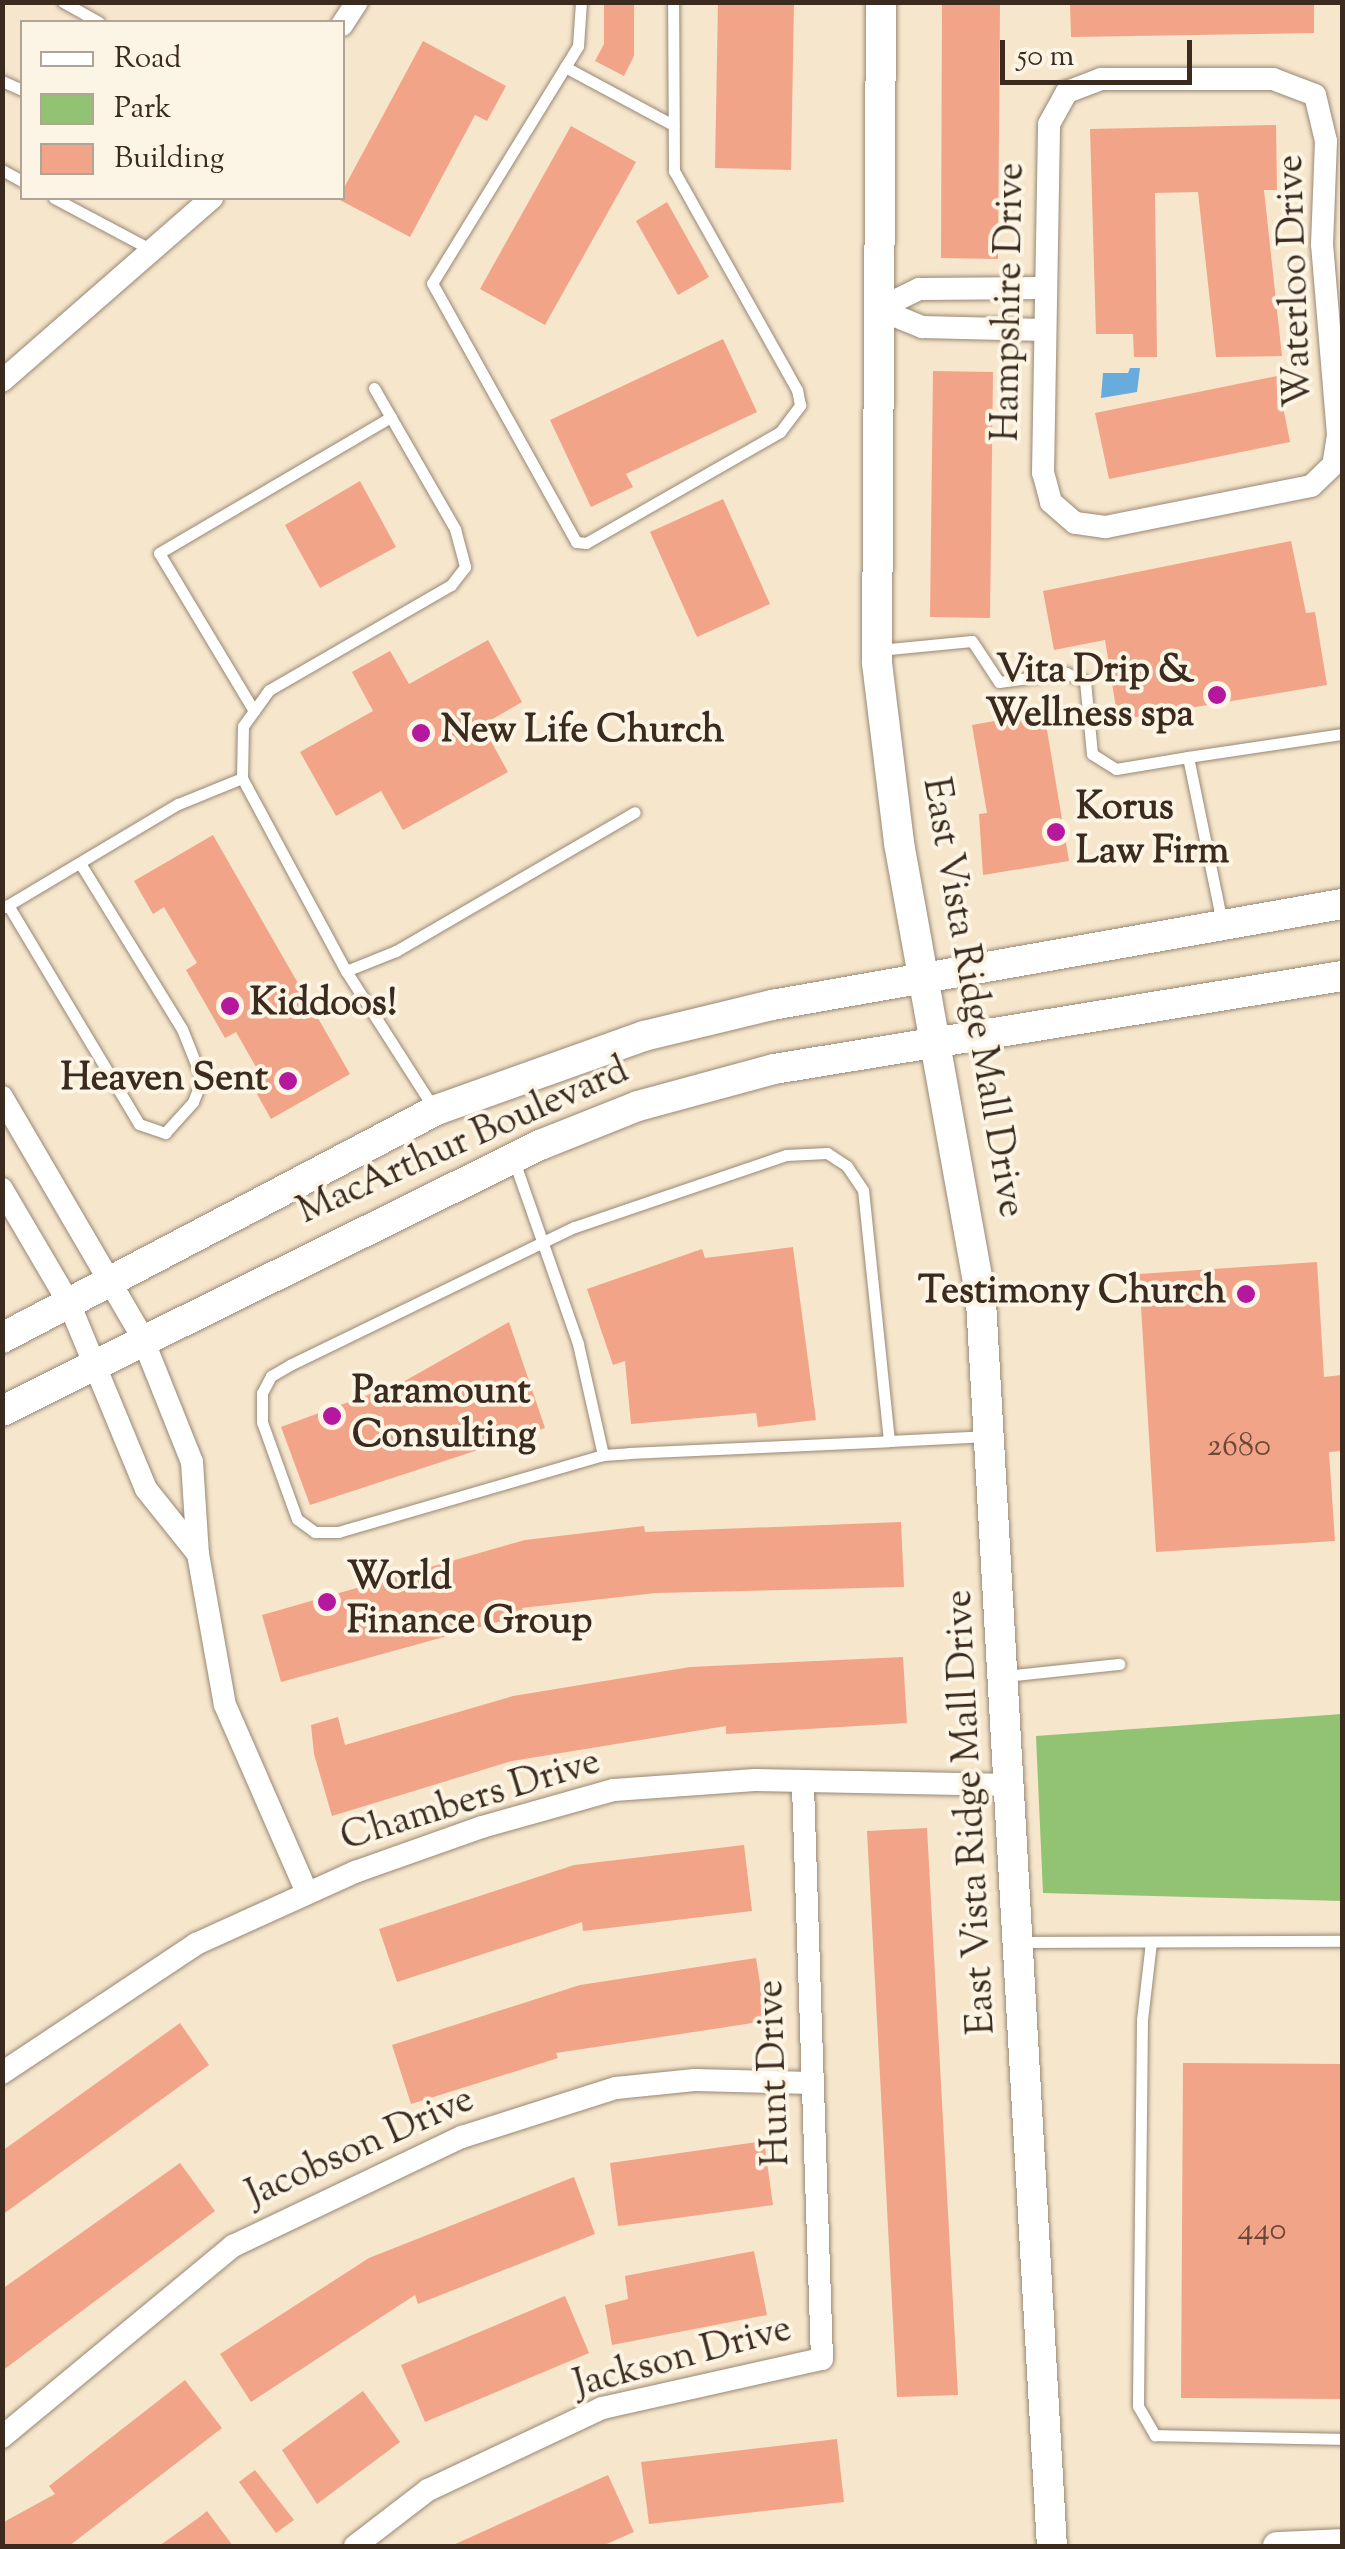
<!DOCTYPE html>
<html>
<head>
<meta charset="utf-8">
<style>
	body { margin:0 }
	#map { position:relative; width:1345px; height:2549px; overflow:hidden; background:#f6e6cc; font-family:"Sorts Mill Goudy",serif }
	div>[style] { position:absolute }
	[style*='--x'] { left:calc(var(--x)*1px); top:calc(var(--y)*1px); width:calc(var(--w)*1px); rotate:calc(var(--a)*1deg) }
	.green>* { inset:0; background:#92c372 }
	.water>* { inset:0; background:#67acdd }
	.building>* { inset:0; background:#f2a488 }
	.roads { filter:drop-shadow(0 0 2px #988875) drop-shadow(0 0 2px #988875) }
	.service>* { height:11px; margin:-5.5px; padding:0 5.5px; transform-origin:5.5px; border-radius:5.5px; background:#fff }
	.minor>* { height:22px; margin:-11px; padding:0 11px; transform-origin:11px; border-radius:11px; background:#fff }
	.tertiary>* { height:28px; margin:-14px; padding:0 14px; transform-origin:14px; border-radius:14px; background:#fff }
	.secondary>* { height:30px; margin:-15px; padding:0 15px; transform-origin:15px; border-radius:15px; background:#fff }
	.dots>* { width:28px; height:28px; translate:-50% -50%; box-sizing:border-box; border:5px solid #fcf5e5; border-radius:50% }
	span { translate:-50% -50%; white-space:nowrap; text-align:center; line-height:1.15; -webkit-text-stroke:8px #fcf5e5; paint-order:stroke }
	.number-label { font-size:32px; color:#694838 }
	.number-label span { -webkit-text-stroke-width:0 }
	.street-label { font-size:38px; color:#3b2a1e }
	.poi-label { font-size:38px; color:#3b2a1e; font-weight:700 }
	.right { translate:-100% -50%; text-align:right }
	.left { translate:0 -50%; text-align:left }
	.frame { position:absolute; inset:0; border:5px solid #3b2a1e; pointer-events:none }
	.legend { position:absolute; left:20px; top:20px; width:325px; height:180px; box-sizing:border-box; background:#fcf5e5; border:2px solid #afa495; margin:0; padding:12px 18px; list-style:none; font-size:30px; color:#3b2a1e }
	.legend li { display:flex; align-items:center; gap:20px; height:50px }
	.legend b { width:50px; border:2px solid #afa495 }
	.scale { position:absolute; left:1000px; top:40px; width:192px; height:45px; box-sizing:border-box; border:5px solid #3b2a1e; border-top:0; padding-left:12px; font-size:30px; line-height:35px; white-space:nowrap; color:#3b2a1e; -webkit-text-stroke:8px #fcf5e5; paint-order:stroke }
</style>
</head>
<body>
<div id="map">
	<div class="green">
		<i style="clip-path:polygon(1342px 1714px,1342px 1901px,1043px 1893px,1036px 1736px)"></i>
	</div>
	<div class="water">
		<i style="clip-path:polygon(1130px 368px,1140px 368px,1137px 392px,1101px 398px,1103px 373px,1128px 373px)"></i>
	</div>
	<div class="building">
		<i style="clip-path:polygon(604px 2px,634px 2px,634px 56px,624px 76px,595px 61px,604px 44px)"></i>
		<i style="clip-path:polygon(718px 2px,794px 2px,791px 170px,715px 168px)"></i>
		<i style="clip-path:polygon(942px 2px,1000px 2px,998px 259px,941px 258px)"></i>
		<i style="clip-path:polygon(1070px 2px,1314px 2px,1314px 33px,1071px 37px)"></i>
		<i style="clip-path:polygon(423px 41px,506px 86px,487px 121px,475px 115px,410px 237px,338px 199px)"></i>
		<i style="clip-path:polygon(1276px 125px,1277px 190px,1264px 190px,1282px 356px,1216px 357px,1198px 192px,1155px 193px,1157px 357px,1134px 357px,1133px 334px,1096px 334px,1090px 129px)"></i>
		<i style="clip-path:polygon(571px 126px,636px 162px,545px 325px,480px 289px)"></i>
		<i style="clip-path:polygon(667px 202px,709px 277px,678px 295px,636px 221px)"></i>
		<i style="clip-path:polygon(723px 339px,757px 412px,626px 474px,633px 487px,591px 507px,550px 420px)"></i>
		<i style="clip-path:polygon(933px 371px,993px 372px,990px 618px,930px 617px)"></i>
		<i style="clip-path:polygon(1277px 376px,1290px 442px,1109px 479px,1095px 413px)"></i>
		<i style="clip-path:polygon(360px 481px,396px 547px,320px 588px,285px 525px)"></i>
		<i style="clip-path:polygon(723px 499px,770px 604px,697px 637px,650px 532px)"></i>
		<i style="clip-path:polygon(1291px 541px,1306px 613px,1315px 612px,1327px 685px,1118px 720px,1105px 640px,1054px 650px,1043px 591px)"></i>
		<i style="clip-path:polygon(488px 640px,522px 702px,482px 725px,508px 772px,403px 830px,381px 791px,336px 816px,300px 752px,373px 711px,352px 672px,390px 651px,409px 684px)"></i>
		<i style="clip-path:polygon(1044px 712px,1069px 861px,983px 875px,979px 814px,987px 813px,972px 725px)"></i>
		<i style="clip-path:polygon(213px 835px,350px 1074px,271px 1119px,257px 1094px,268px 1088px,236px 1032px,225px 1038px,186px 970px,197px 963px,164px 907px,153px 914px,134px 881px)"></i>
		<i style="clip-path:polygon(793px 1247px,816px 1420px,758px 1427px,756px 1413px,631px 1424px,625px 1361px,613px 1365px,587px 1289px,702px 1249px,705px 1258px)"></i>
		<i style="clip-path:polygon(1317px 1262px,1324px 1377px,1342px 1375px,1342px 1451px,1329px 1452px,1335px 1541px,1156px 1552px,1139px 1274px)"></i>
		<i style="clip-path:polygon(509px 1322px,545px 1428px,310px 1505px,281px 1427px,403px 1382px)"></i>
		<i style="clip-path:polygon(901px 1522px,904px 1587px,656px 1593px,522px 1608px,524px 1615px,281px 1682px,262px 1615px,525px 1540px,644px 1526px,645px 1532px)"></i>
		<i style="clip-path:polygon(903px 1657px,907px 1723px,726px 1734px,726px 1726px,512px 1761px,332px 1816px,314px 1754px,311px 1725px,338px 1717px,345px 1745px,513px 1696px,690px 1667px)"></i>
		<i style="clip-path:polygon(927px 1828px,958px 2395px,897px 2397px,867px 1831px)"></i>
		<i style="clip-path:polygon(744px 1845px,752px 1911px,583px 1931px,582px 1922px,397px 1982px,379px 1929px,574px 1865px)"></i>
		<i style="clip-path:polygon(756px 1958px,766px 2021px,556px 2053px,558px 2058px,411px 2104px,392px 2045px,580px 1985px)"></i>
		<i style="clip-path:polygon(180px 2023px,209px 2065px,2px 2215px,2px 2151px)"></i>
		<i style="clip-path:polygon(1183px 2063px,1342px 2064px,1342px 2399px,1181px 2398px)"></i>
		<i style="clip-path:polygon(764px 2141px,773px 2205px,618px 2226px,610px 2163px)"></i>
		<i style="clip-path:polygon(180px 2163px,215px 2211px,2px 2371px,2px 2289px)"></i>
		<i style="clip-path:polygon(574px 2177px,595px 2234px,418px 2304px,415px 2295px,251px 2402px,220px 2354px,369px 2258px)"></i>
		<i style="clip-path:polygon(754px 2251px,767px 2315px,612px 2345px,605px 2305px,628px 2299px,625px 2276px)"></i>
		<i style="clip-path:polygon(565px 2296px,589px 2353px,425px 2422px,401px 2365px)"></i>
		<i style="clip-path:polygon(185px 2380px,222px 2428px,69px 2546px,2px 2546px,2px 2523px,55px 2494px,49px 2486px)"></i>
		<i style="clip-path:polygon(363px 2391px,400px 2442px,317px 2504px,282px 2450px)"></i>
		<i style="clip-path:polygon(837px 2439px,844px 2502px,649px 2524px,641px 2462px)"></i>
		<i style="clip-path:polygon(255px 2470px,294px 2520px,276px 2533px,239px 2482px)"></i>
		<i style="clip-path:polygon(608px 2475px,634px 2532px,602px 2546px,451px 2546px)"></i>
		<i style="clip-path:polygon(207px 2511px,233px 2546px,159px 2546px,197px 2519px)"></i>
	</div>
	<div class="roads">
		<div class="service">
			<i style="--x:63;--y:2;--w:41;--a:29.1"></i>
			<i style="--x:581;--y:2;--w:44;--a:93.9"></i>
			<i style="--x:578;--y:46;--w:278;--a:121.6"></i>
			<i style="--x:432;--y:283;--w:296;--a:60.9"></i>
			<i style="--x:576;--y:542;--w:10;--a:6"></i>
			<i style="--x:586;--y:543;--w:224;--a:-29.8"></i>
			<i style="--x:780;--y:432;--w:34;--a:-53"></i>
			<i style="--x:800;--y:405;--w:15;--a:-101"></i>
			<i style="--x:797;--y:390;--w:251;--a:-119.3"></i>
			<i style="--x:674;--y:171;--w:169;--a:-90.3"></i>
			<i style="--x:565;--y:67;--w:123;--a:28.2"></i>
			<i style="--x:2;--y:81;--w:22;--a:24"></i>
			<i style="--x:2;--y:170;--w:23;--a:29"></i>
			<i style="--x:54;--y:198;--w:111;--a:28"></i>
			<i style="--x:374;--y:388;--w:163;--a:60.1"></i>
			<i style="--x:455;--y:529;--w:39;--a:75"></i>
			<i style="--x:465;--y:567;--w:23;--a:128"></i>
			<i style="--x:451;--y:585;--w:210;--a:150"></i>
			<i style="--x:269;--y:690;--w:44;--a:125.8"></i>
			<i style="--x:243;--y:726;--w:52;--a:91.1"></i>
			<i style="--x:242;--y:778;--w:219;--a:61.7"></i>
			<i style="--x:346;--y:971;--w:161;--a:57.4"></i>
			<i style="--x:879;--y:650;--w:93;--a:-5.5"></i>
			<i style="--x:972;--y:641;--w:49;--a:56.6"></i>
			<i style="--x:999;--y:682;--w:68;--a:-7.7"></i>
			<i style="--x:1066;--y:673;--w:21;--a:23"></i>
			<i style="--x:1085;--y:681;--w:73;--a:84.5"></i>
			<i style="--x:1092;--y:754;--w:28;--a:32"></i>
			<i style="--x:1116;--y:769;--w:73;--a:-9.5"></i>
			<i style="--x:1188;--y:757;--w:169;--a:78.4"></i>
			<i style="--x:254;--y:711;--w:184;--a:-121"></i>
			<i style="--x:159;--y:553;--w:269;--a:-30.4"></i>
			<i style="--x:1188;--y:757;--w:156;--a:-8.5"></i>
			<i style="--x:8;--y:905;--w:255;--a:59.1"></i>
			<i style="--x:139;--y:1124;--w:28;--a:19"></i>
			<i style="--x:165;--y:1133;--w:42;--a:-47.9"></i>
			<i style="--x:193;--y:1102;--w:25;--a:-69"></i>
			<i style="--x:202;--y:1079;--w:54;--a:-111.8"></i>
			<i style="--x:182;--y:1029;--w:195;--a:-121.6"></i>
			<i style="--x:5;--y:907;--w:201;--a:-30.8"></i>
			<i style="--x:178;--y:804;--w:69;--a:-22.1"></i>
			<i style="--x:346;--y:971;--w:54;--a:-21.8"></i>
			<i style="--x:396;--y:951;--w:276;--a:-30.2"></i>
			<i style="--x:513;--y:1158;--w:197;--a:70.7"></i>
			<i style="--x:578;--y:1344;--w:114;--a:77.3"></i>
			<i style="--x:889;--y:1441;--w:252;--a:-95.9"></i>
			<i style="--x:863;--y:1190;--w:29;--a:-124"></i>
			<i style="--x:847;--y:1166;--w:24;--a:-147"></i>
			<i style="--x:827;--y:1153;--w:41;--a:177.2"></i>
			<i style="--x:786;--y:1155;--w:224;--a:161.2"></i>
			<i style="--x:574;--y:1227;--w:316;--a:154.1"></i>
			<i style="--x:290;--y:1365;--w:22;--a:150"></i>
			<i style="--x:271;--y:1376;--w:19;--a:118"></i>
			<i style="--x:262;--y:1393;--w:29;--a:90"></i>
			<i style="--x:262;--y:1422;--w:103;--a:70.2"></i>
			<i style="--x:297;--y:1519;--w:22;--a:36"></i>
			<i style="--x:315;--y:1532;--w:23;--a:0"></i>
			<i style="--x:338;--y:1532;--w:276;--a:-16.2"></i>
			<i style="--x:603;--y:1455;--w:26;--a:-4"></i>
			<i style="--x:629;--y:1453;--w:260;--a:-2.6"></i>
			<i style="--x:889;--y:1441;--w:100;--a:-2.9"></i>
			<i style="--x:1006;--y:1676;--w:114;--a:-6.1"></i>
			<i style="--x:1022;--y:1942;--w:320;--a:-0.2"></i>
			<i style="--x:1151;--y:1942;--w:79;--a:96.6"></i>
			<i style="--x:1142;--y:2020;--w:386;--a:90.6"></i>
			<i style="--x:1138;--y:2406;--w:34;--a:60"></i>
			<i style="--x:1155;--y:2435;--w:187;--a:1.2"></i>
		</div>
		<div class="minor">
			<i style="--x:342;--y:25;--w:27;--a:-57"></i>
			<i style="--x:1101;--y:79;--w:172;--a:0"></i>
			<i style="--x:1273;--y:79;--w:45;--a:20.9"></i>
			<i style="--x:1315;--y:95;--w:47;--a:76.6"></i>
			<i style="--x:1326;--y:141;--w:103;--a:92.2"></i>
			<i style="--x:1322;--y:244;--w:192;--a:85.2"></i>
			<i style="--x:1338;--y:435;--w:30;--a:99"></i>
			<i style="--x:1333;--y:465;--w:30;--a:136"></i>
			<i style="--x:1311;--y:486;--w:210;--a:168.7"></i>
			<i style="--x:1105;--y:527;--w:30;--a:-172"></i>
			<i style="--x:1075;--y:523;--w:32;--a:-139"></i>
			<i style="--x:1051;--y:502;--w:30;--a:-105"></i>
			<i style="--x:1043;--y:473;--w:349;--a:-89"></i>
			<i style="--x:1049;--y:124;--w:37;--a:-61"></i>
			<i style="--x:1067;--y:92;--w:36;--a:-21"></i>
			<i style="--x:878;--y:309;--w:46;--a:-26"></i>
			<i style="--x:919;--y:289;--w:127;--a:-0.5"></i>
			<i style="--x:878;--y:309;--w:48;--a:22.2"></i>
			<i style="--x:922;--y:327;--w:123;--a:1.4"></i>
			<i style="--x:2;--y:381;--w:279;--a:-41.1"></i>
			<i style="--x:2;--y:1097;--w:278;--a:59.7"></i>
			<i style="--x:142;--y:1337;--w:135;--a:68.2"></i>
			<i style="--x:192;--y:1462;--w:92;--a:86.3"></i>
			<i style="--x:198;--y:1554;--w:153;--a:79.9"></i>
			<i style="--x:225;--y:1705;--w:205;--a:66.4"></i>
			<i style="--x:2;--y:1189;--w:132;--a:59.6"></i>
			<i style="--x:69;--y:1303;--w:201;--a:67.5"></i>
			<i style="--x:146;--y:1489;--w:83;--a:51.3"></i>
			<i style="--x:2;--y:2073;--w:233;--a:-33.6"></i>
			<i style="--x:196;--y:1944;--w:175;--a:-24.4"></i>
			<i style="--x:355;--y:1872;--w:135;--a:-19.5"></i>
			<i style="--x:482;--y:1827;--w:137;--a:-15.7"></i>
			<i style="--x:614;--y:1790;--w:141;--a:-4.1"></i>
			<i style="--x:755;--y:1780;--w:257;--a:1.1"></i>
			<i style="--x:2;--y:2437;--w:300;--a:-39.6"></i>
			<i style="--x:233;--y:2246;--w:254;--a:-25.5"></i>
			<i style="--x:462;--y:2137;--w:162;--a:-17.7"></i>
			<i style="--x:616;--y:2088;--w:79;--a:-5.8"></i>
			<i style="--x:695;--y:2080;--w:117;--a:1.5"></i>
			<i style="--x:355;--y:2546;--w:92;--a:-37.5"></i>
			<i style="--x:428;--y:2490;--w:192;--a:-25.2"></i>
			<i style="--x:602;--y:2408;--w:225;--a:-12.6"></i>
			<i style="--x:822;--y:2359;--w:574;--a:-91.9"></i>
		</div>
		<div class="tertiary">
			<i style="--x:1277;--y:2546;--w:65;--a:-2.6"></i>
		</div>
		<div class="secondary">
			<i style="--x:881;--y:2;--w:661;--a:90.35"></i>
			<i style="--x:877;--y:663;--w:181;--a:83"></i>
			<i style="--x:899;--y:843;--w:465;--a:79.8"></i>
			<i style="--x:981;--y:1301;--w:1247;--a:86.74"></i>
			<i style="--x:2;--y:1338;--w:490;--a:-27.7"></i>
			<i style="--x:436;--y:1110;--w:221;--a:-19.6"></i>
			<i style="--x:644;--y:1036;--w:132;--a:-13.6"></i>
			<i style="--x:772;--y:1005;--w:579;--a:-10.05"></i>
			<i style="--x:2;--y:1411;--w:600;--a:-26.31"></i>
			<i style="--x:540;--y:1145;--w:105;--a:-21.7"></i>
			<i style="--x:638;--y:1106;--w:141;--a:-15.2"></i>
			<i style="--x:774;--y:1069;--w:576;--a:-9.3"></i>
		</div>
	</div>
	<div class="dots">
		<i style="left:1217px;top:695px;background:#b5179e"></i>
		<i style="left:421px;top:733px;background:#b5179e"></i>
		<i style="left:1056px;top:832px;background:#b5179e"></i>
		<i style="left:230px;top:1006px;background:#b5179e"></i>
		<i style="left:288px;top:1081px;background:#b5179e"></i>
		<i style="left:1246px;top:1294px;background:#b5179e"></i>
		<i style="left:332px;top:1416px;background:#b5179e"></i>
		<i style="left:327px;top:1602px;background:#b5179e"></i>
	</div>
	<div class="number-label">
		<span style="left:1239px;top:1447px">2680</span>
		<span style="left:1262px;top:2231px">440</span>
	</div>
	<div class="street-label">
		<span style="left:1297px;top:281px;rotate:-92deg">Waterloo Drive</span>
		<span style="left:1011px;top:302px;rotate:-89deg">Hampshire Drive</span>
		<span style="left:971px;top:998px;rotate:80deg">East Vista Ridge Mall Drive</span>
		<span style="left:464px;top:1143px;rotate:-24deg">MacArthur Boulevard</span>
		<span style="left:471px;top:1802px;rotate:-17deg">Chambers Drive</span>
		<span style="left:973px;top:1812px;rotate:-93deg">East Vista Ridge Mall Drive</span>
		<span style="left:776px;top:2073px;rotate:-92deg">Hunt Drive</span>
		<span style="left:361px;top:2149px;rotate:-24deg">Jacobson Drive</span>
		<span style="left:683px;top:2359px;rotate:-15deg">Jackson Drive</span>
	</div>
	<div class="poi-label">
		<span class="right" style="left:1194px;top:695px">Vita Drip &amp;<br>Wellness spa</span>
		<span class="left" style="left:441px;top:733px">New Life Church</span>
		<span class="left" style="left:1076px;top:832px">Korus<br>Law Firm</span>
		<span class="left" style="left:250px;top:1006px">Kiddoos!</span>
		<span class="right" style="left:268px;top:1081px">Heaven Sent</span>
		<span class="right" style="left:1226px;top:1294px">Testimony Church</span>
		<span class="left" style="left:352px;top:1416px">Paramount<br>Consulting</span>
		<span class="left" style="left:347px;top:1602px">World<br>Finance Group</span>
	</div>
	<div class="frame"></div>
	<ul class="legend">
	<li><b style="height:12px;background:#fff"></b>Road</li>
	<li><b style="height:28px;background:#92c372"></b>Park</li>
	<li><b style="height:28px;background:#f2a488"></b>Building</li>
	</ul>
	<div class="scale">50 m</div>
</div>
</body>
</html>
